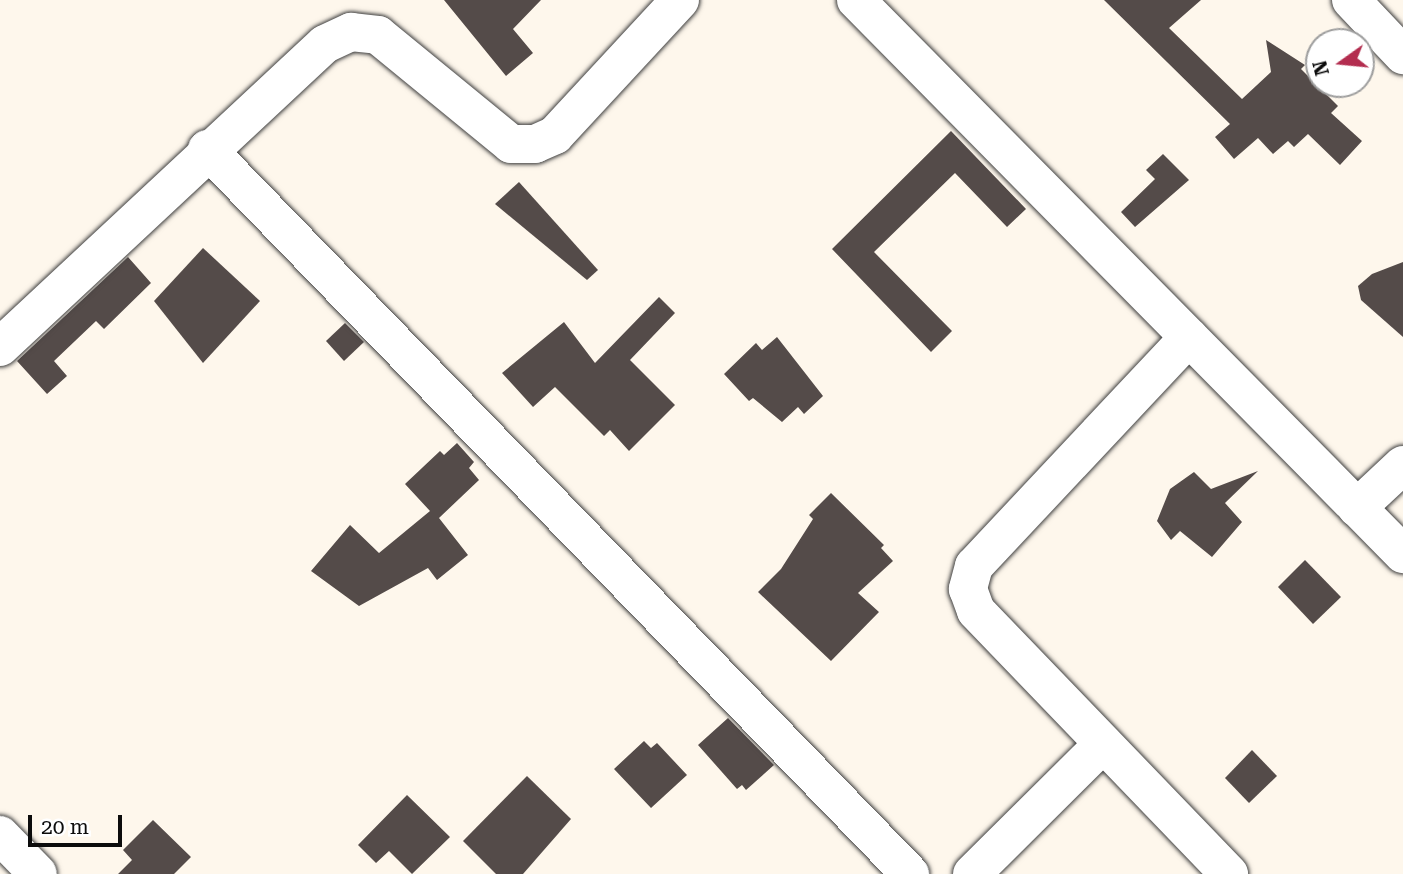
<!DOCTYPE html>
<html>
<head>
<meta charset="utf-8">
<style>
	body { margin:0 }
	#map { position:relative; width:1403px; height:874px; overflow:hidden; background:#fef7ec; font-family:"Roboto Serif",serif }
	div>[style] { position:absolute }
	[style*='--x'] { left:calc(var(--x)*1px); top:calc(var(--y)*1px); width:calc(var(--w)*1px); rotate:calc(var(--a)*1deg) }
	.building>* { inset:0; background:#544b49 }
	.roads { filter:drop-shadow(0 0 2px #3f3f3f) drop-shadow(0 0 2px #3f3f3f) }
	.minor>* { height:38px; margin:-19px; padding:0 19px; transform-origin:19px; border-radius:19px; background:#fff }
	span { translate:-50% -50%; white-space:nowrap; text-align:center; line-height:1.15; -webkit-text-stroke:7px #fff; paint-order:stroke }
	.north { position:absolute; left:1305px; top:28px; width:70px; height:70px; box-sizing:border-box; background:#fff; border:2px solid #9e9e9e; border-radius:50%; rotate:255deg; font-size:19px; font-weight:700; line-height:28px; text-align:center; color:#0c0c0c }
	.north::after { content:''; display:block; margin:auto; width:24px; height:32px; background:#b32d4f; clip-path:polygon(50% 0,100% 100%,50% 72%,0 100%) }
	.scale { position:absolute; left:28px; top:815px; width:94px; height:32px; box-sizing:border-box; border:4px solid #0c0c0c; border-top:0; padding-left:9px; font-size:21px; line-height:24px; white-space:nowrap; color:#0c0c0c; -webkit-text-stroke:5px #fff; paint-order:stroke }
</style>
</head>
<body>
<div id="map">
	<div class="building">
		<i style="clip-path:polygon(444px 0,541px 0,513px 29px,533px 53px,506px 76px)"></i>
		<i style="clip-path:polygon(1104px 0,1201px 0,1169px 28px,1242px 99px,1271px 72px,1266px 40px,1305px 65px,1301px 69px,1338px 106px,1331px 113px,1362px 141px,1340px 165px,1308px 134px,1294px 147px,1288px 141px,1273px 154px,1258px 138px,1234px 159px,1215px 137px,1230px 124px)"></i>
		<i style="clip-path:polygon(951px 131px,1026px 209px,1007px 227px,955px 173px,874px 252px,952px 331px,931px 352px,832px 249px)"></i>
		<i style="clip-path:polygon(1163px 154px,1189px 180px,1135px 227px,1121px 212px,1155px 179px,1146px 170px)"></i>
		<i style="clip-path:polygon(519px 182px,598px 270px,587px 280px,495px 204px)"></i>
		<i style="clip-path:polygon(203px 248px,260px 301px,203px 363px,154px 301px)"></i>
		<i style="clip-path:polygon(128px 257px,151px 283px,104px 329px,96px 321px,54px 361px,67px 376px,47px 394px,17px 361px)"></i>
		<i style="clip-path:polygon(1403px 262px,1403px 337px,1361px 300px,1358px 286px,1372px 274px)"></i>
		<i style="clip-path:polygon(659px 297px,675px 313px,630px 360px,675px 405px,629px 451px,610px 430px,604px 436px,555px 387px,533px 407px,502px 373px,564px 322px,595px 363px)"></i>
		<i style="clip-path:polygon(345px 323px,364px 342px,344px 361px,326px 341px)"></i>
		<i style="clip-path:polygon(777px 337px,823px 396px,804px 414px,798px 407px,782px 422px,753px 398px,749px 401px,724px 374px,756px 343px,762px 350px)"></i>
		<i style="clip-path:polygon(457px 443px,474px 462px,469px 468px,479px 480px,439px 518px,468px 555px,437px 580px,428px 568px,359px 606px,311px 571px,350px 525px,379px 553px,430px 511px,405px 484px,440px 451px,444px 455px)"></i>
		<i style="clip-path:polygon(1258px 471px,1225px 503px,1242px 522px,1212px 557px,1180px 531px,1171px 540px,1157px 521px,1170px 489px,1194px 472px,1211px 489px)"></i>
		<i style="clip-path:polygon(831px 493px,884px 545px,881px 548px,893px 561px,858px 593px,879px 612px,831px 661px,758px 592px,781px 569px,813px 519px,809px 515px)"></i>
		<i style="clip-path:polygon(1305px 560px,1341px 597px,1313px 624px,1278px 587px)"></i>
		<i style="clip-path:polygon(728px 718px,774px 765px,746px 790px,742px 785px,737px 789px,698px 745px)"></i>
		<i style="clip-path:polygon(644px 741px,651px 748px,657px 743px,687px 775px,651px 808px,614px 769px)"></i>
		<i style="clip-path:polygon(1252px 750px,1277px 776px,1249px 803px,1225px 778px)"></i>
		<i style="clip-path:polygon(527px 776px,571px 819px,523px 874px,496px 874px,463px 841px)"></i>
		<i style="clip-path:polygon(407px 795px,450px 837px,412px 874px,389px 851px,376px 863px,358px 845px)"></i>
		<i style="clip-path:polygon(153px 820px,191px 857px,174px 874px,118px 874px,132px 860px,123px 850px)"></i>
	</div>
	<div class="roads">
		<div class="minor">
			<i style="--x:856;--y:0;--w:779;--a:45.36"></i>
			<i style="--x:1351;--y:0;--w:76;--a:46.6"></i>
			<i style="--x:207;--y:149;--w:1010;--a:45.88"></i>
			<i style="--x:1189;--y:337;--w:314;--a:133.2"></i>
			<i style="--x:974;--y:566;--w:24;--a:105"></i>
			<i style="--x:968;--y:589;--w:23;--a:70"></i>
			<i style="--x:976;--y:611;--w:365;--a:46.1"></i>
			<i style="--x:0;--y:347;--w:444;--a:-43"></i>
			<i style="--x:325;--y:44;--w:29;--a:-25"></i>
			<i style="--x:351;--y:32;--w:27;--a:6"></i>
			<i style="--x:378;--y:35;--w:172;--a:39.3"></i>
			<i style="--x:511;--y:144;--w:24;--a:0"></i>
			<i style="--x:535;--y:144;--w:22;--a:-24"></i>
			<i style="--x:555;--y:135;--w:184;--a:-47.2"></i>
			<i style="--x:1357;--y:508;--w:63;--a:-43.1"></i>
			<i style="--x:0;--y:835;--w:54;--a:45.7"></i>
			<i style="--x:972;--y:874;--w:185;--a:-44.8"></i>
		</div>
	</div>
	<div class="north">N</div>
	<div class="scale">20 m</div>
</div>
</body>
</html>
